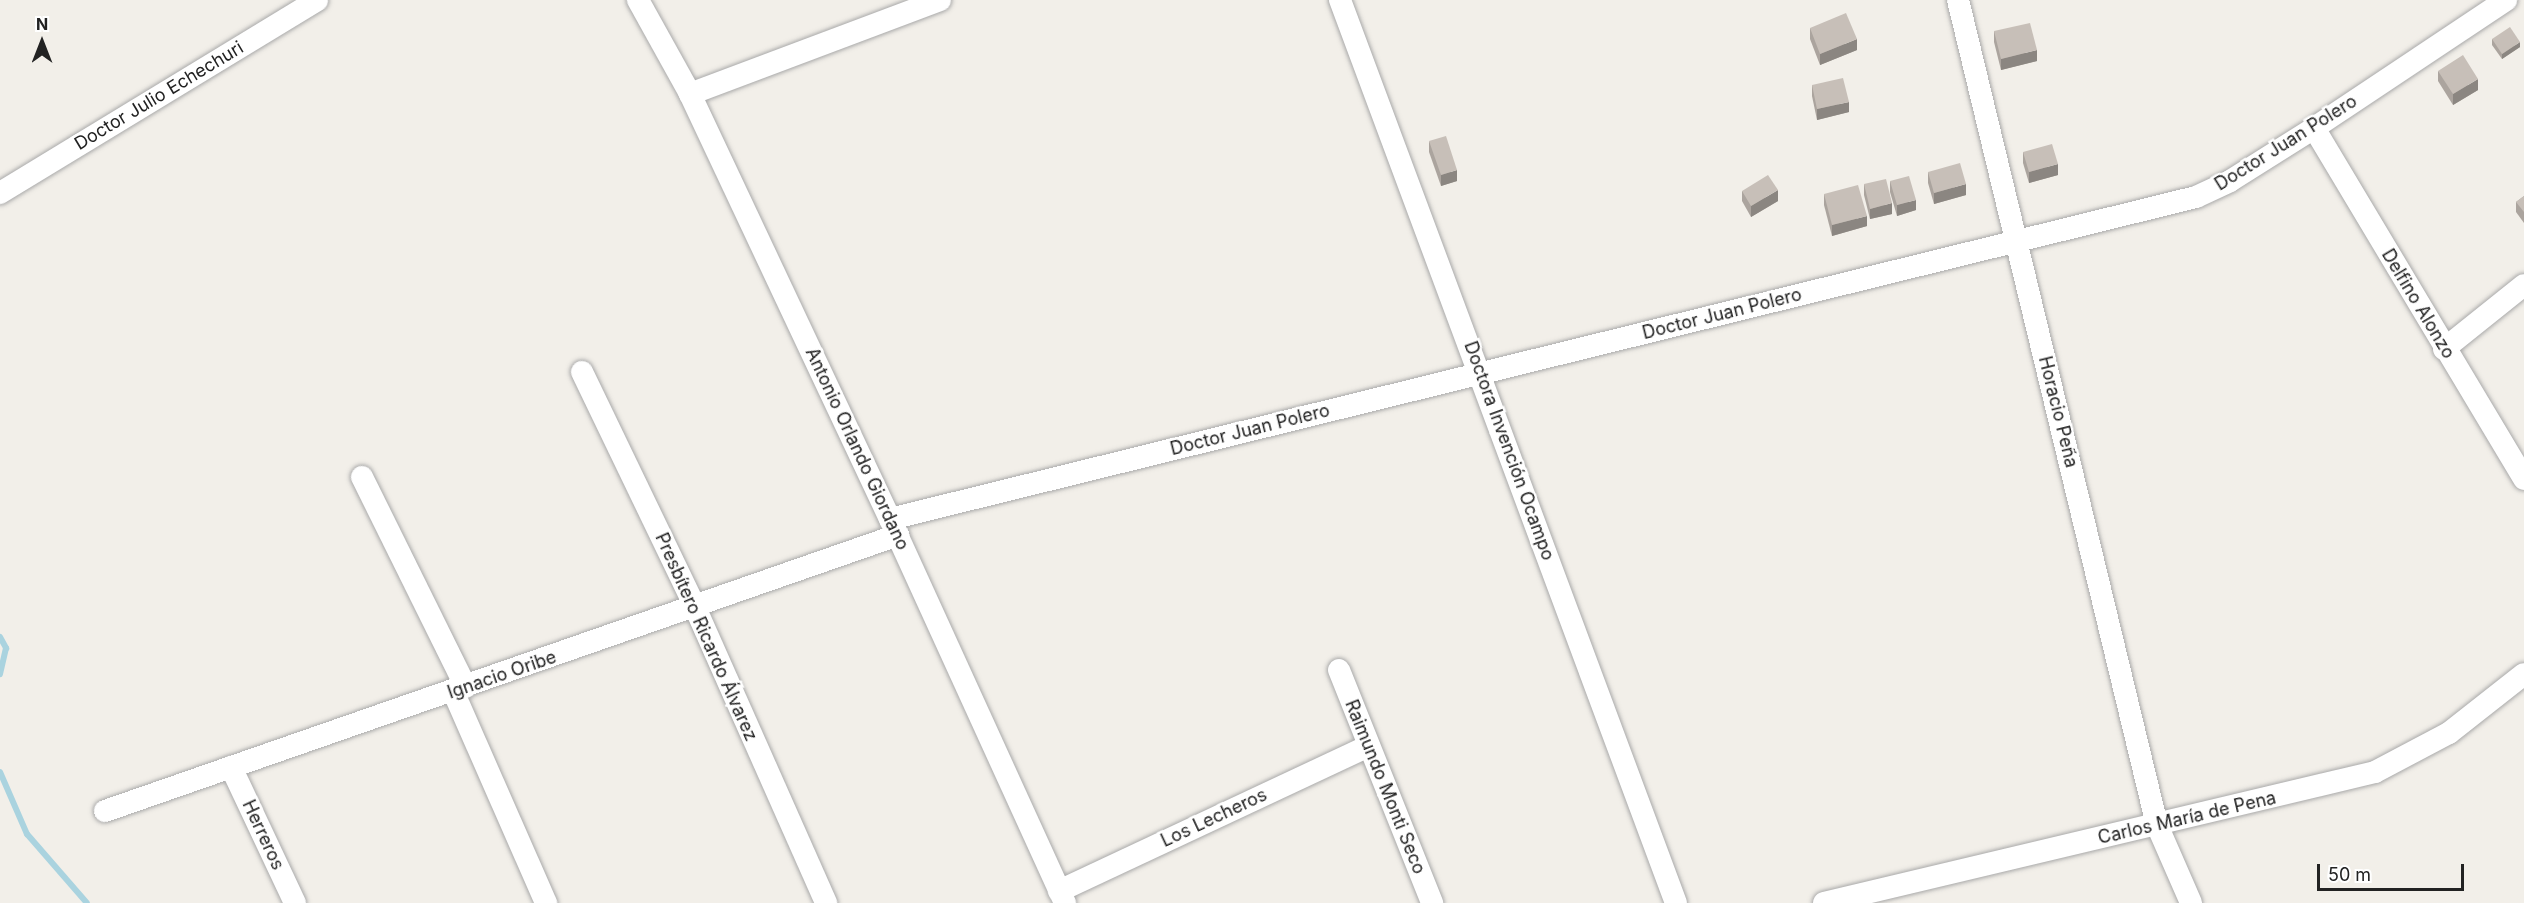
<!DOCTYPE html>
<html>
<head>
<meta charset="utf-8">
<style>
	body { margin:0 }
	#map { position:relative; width:2524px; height:903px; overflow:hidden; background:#f2efe9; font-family:Inter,sans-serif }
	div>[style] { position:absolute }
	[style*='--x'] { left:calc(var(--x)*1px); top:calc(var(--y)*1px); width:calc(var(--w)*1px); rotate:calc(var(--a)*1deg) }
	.stream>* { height:6px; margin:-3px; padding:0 3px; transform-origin:3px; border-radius:3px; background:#aad3df }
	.roads { filter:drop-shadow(0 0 2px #a9a9a9) drop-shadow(0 0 2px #a9a9a9) }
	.minor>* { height:22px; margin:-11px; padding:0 11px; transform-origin:11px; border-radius:11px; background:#fff }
	.wall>* { inset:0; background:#aba49e }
	.shaded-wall>* { inset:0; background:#8b8681 }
	.building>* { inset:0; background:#c7bfb8 }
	span { translate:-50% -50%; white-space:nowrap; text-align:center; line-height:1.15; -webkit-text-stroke:5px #fff; paint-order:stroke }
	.street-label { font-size:18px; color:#222 }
	.north { position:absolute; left:12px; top:12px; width:60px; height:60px; -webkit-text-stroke:4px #fff; paint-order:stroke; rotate:0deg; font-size:16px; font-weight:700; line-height:24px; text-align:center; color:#222 }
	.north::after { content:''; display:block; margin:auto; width:21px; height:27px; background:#222; clip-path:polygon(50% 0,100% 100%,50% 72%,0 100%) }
	.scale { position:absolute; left:2317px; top:864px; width:147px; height:27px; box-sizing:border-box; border:3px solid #222; border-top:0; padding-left:8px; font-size:18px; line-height:21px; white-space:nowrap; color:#222; -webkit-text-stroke:4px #fff; paint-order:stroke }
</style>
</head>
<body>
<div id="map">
	<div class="stream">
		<i style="--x:0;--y:637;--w:13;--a:61"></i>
		<i style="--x:6;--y:648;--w:27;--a:103"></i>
		<i style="--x:0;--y:772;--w:68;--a:66.5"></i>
		<i style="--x:27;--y:834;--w:91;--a:49"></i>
	</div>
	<div class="roads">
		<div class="minor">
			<i style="--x:638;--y:0;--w:107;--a:61"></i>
			<i style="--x:690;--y:94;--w:470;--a:64.8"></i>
			<i style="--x:890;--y:519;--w:422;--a:65.5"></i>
			<i style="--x:1340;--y:0;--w:963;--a:69.59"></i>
			<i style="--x:1958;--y:0;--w:849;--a:76.44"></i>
			<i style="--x:2157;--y:825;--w:85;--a:66.4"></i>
			<i style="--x:690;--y:94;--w:267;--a:-20.6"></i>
			<i style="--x:2314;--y:128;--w:409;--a:59.1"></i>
			<i style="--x:0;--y:193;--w:371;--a:-31.3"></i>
			<i style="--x:2444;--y:349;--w:102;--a:-38.7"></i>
			<i style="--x:582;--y:372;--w:261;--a:64.3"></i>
			<i style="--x:695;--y:607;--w:324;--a:66.1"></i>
			<i style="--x:362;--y:477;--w:234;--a:63.7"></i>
			<i style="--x:890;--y:519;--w:1345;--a:-13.85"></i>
			<i style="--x:2196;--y:197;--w:38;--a:-25"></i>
			<i style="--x:2230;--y:181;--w:99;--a:-32.2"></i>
			<i style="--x:2314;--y:128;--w:231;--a:-33.7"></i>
			<i style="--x:1339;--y:670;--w:251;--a:68.2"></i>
			<i style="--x:453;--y:691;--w:232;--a:66.3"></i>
			<i style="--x:231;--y:767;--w:150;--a:64.8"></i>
			<i style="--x:105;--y:811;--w:840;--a:-19.19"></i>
			<i style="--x:1059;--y:891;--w:342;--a:-25.1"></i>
			<i style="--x:1824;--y:903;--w:566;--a:-13.37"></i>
			<i style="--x:2375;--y:772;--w:84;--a:-27.8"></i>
			<i style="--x:2449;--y:733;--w:95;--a:-38.2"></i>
		</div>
	</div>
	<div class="wall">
		<i style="clip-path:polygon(1810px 28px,1857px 50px,1820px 65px,1810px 39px)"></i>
		<i style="clip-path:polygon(1994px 31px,2037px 61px,2001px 70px,1994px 42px)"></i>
		<i style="clip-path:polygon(2492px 39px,2520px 47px,2502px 59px,2492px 45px)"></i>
		<i style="clip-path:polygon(2438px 71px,2478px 90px,2453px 105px,2438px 81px)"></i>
		<i style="clip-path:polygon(1812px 85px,1849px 112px,1817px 120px,1812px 96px)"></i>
		<i style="clip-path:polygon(1429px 141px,1457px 181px,1441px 186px,1429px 152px)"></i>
		<i style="clip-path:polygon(2023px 152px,2058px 175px,2029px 183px,2023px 163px)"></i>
		<i style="clip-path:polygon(1928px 172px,1966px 195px,1934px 204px,1928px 183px)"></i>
		<i style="clip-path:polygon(1890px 181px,1916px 210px,1897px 216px,1890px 192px)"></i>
		<i style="clip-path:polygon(1864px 184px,1892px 214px,1870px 219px,1864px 195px)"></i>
		<i style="clip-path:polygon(1742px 191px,1778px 201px,1751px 217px,1742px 201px)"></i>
		<i style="clip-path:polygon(1824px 194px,1867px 226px,1832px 236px,1824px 205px)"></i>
		<i style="clip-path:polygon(2524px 196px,2524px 223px,2516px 212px,2516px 202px)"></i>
	</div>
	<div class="shaded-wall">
		<i style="clip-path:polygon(1857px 39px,1857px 50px,1820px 65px,1820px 54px)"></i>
		<i style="clip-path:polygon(2520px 42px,2520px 47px,2502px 59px,2502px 54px)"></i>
		<i style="clip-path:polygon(2037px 50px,2037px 61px,2001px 70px,2001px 59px)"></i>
		<i style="clip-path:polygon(2478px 79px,2478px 90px,2453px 105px,2453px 94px)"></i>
		<i style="clip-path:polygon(1849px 102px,1849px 112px,1817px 120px,1817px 109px)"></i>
		<i style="clip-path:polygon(2058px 164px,2058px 175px,2029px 183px,2029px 172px)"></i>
		<i style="clip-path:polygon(1457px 170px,1457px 181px,1441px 186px,1441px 175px)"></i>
		<i style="clip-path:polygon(1966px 184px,1966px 195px,1934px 204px,1934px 193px)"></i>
		<i style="clip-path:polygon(1778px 190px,1778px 201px,1751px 217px,1751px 206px)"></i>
		<i style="clip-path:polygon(1916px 200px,1916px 210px,1897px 216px,1897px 205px)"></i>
		<i style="clip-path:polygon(1892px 203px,1892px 214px,1870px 219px,1870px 209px)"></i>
		<i style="clip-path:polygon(1867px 216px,1867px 226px,1832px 236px,1832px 225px)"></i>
	</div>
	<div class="building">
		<i style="clip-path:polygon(1846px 13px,1857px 39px,1820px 54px,1810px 28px)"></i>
		<i style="clip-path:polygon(2030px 23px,2037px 50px,2001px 59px,1994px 31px)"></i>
		<i style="clip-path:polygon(2510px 27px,2520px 42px,2502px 54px,2492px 39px)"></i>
		<i style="clip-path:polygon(2463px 55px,2478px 79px,2453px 94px,2438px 71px)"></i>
		<i style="clip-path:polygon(1843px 78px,1849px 102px,1817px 109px,1812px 85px)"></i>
		<i style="clip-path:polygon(1446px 136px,1457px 170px,1441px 175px,1429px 141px)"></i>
		<i style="clip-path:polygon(2052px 144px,2058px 164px,2029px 172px,2023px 152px)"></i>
		<i style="clip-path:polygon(1960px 163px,1966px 184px,1934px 193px,1928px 172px)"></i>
		<i style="clip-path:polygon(1768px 175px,1778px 190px,1751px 206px,1742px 191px)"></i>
		<i style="clip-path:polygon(1909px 176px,1916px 200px,1897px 205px,1890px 181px)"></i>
		<i style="clip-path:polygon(1886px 179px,1892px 203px,1870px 209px,1864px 184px)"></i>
		<i style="clip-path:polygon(1858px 185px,1867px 216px,1832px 225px,1824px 194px)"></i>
		<i style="clip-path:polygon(2524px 196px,2524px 212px,2516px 202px)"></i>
	</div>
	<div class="street-label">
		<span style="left:159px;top:96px;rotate:-31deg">Doctor Julio Echechuri</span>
		<span style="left:2286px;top:143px;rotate:-32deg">Doctor Juan Polero</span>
		<span style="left:2418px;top:304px;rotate:59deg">Delfino Alonzo</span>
		<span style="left:1722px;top:314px;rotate:-14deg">Doctor Juan Polero</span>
		<span style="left:2058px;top:412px;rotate:76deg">Horacio Peña</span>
		<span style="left:1250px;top:430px;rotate:-14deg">Doctor Juan Polero</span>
		<span style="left:857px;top:449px;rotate:65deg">Antonio Orlando Giordano</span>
		<span style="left:1509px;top:451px;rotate:70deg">Doctora Invención Ocampo</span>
		<span style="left:706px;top:637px;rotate:66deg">Presbítero Ricardo Álvarez</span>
		<span style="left:502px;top:675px;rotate:-19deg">Ignacio Oribe</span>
		<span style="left:1385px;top:787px;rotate:68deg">Raimundo Monti Seco</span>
		<span style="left:1214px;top:818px;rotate:-25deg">Los Lecheros</span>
		<span style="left:2187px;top:818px;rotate:-13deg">Carlos María de Pena</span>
		<span style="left:263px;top:835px;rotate:65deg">Herreros</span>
	</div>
	<div class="north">N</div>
	<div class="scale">50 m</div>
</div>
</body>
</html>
